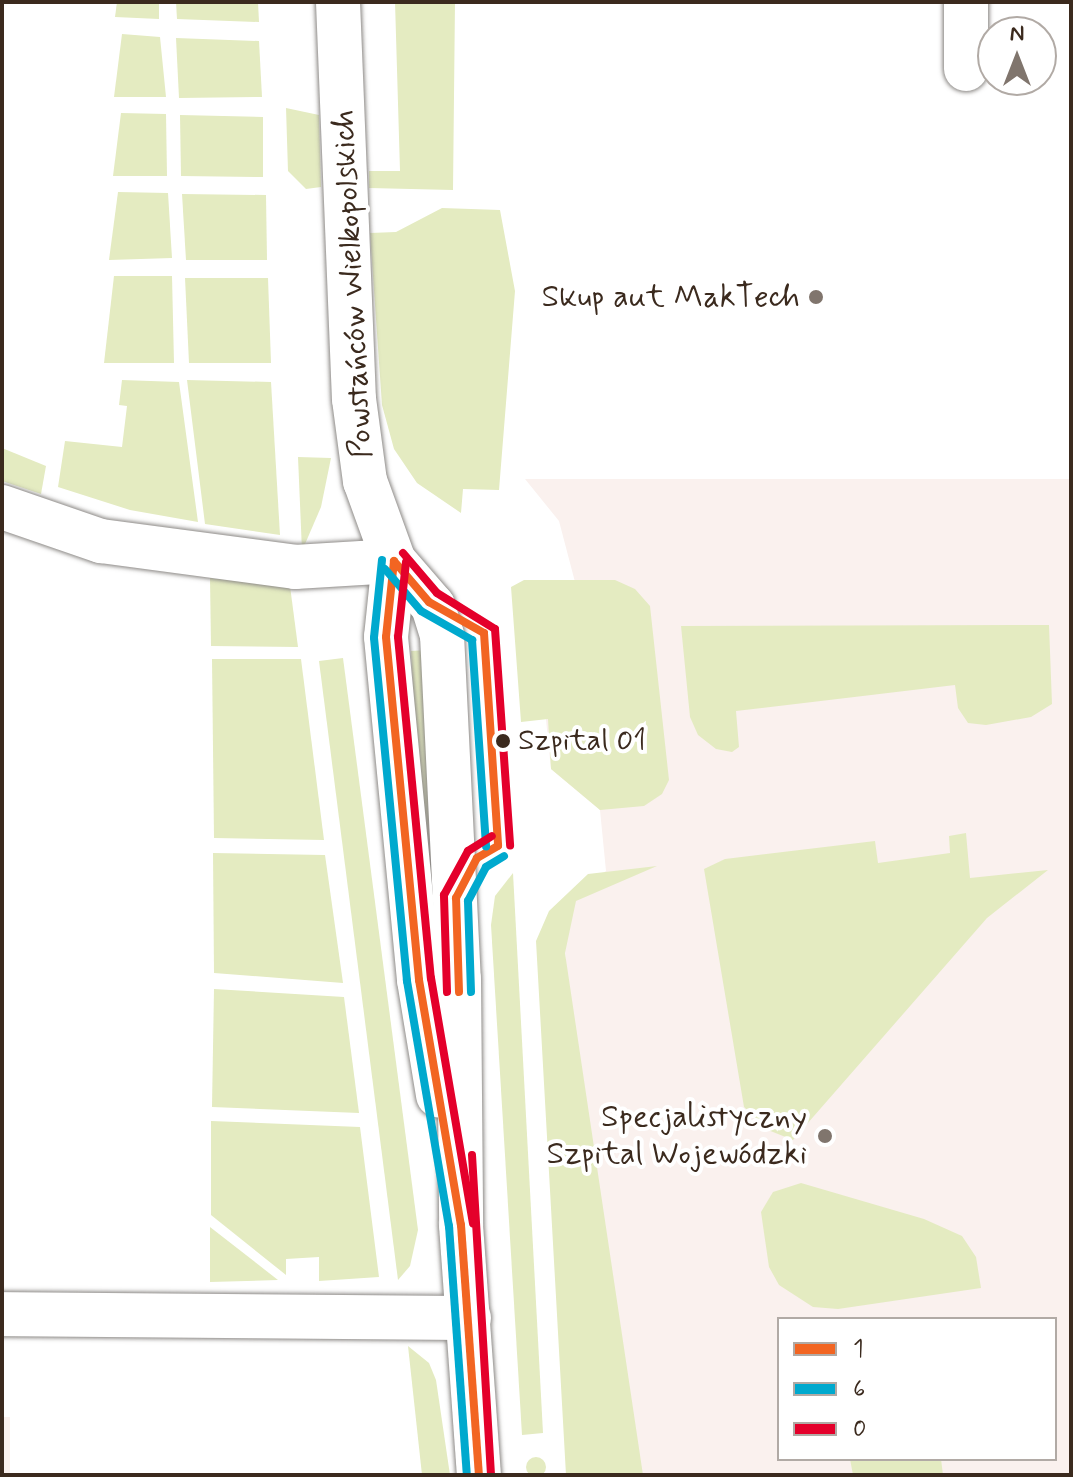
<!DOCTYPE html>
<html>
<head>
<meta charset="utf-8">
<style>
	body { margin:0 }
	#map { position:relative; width:1073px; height:1477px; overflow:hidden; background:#fff; font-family:Mynerve,sans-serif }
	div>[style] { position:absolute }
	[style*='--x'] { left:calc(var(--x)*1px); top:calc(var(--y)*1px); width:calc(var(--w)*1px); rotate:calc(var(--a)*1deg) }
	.built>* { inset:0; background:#faf1ee }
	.green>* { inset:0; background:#e4ebc1 }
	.round { border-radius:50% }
	.roads { filter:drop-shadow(0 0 2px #8e8b88) drop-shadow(0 0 2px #8e8b88) }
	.minor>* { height:44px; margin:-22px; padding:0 22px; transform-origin:22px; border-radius:22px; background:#fff }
	.bus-1>* { height:8px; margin:-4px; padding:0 4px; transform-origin:4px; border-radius:4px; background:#f26522 }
	.bus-2>* { height:8px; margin:-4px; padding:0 4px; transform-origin:4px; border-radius:4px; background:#00a9ce }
	.bus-3>* { height:8px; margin:-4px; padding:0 4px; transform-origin:4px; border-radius:4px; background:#e4002b }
	.dots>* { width:22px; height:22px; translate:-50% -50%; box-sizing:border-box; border:4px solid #fff; border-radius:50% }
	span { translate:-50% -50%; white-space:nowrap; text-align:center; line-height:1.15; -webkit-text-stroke:8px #fff; paint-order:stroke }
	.bus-label { font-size:30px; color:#3b2a1e }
	.left { translate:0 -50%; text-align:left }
	.street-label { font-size:32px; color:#3b2a1e }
	.poi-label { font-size:32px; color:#3b2a1e }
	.right { translate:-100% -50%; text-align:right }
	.frame { position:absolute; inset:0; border:4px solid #3b2a1e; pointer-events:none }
	.legend { position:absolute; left:777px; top:1317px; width:280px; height:144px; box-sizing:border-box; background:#fff; border:2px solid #b1aaa5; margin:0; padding:10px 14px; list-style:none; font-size:24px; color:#3b2a1e }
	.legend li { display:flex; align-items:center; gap:16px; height:40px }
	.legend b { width:40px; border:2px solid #b1aaa5 }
	.north { position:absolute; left:977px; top:16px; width:80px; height:80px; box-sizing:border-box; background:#fff; border:2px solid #b1aaa5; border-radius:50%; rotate:0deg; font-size:22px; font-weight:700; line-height:32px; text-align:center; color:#3b2a1e }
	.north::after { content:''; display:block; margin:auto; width:28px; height:36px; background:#80756d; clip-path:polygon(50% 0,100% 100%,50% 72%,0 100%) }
</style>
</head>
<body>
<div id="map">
	<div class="built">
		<i style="clip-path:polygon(evenodd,525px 479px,1071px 479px,1071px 1475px,607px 1475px,561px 901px,606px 871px,600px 810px,551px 769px,536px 621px,575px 582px,559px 521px,525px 479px,779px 1319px,1055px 1319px,1055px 1459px,779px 1459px,779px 1319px)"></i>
		<i style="clip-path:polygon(2px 1417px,10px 1417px,10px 1475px,2px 1475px)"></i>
	</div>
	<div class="green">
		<i style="clip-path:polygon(117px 2px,159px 2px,159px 19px,115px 17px)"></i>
		<i style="clip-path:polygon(176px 2px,258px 2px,259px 22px,177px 19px)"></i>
		<i style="clip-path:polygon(395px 2px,455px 2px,453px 190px,369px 188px,369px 171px,400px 171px)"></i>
		<i style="clip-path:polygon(122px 34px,160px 37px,166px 97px,114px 97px)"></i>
		<i style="clip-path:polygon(176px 38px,259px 41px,262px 97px,179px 98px)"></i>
		<i style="clip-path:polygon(286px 108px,319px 115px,321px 187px,306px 189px,288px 171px)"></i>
		<i style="clip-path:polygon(121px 113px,166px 114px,167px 176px,113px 176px)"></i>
		<i style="clip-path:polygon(180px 115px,263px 117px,263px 177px,181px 176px)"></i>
		<i style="clip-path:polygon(118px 192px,168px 193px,172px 258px,109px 260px)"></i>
		<i style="clip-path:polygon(182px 194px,266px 195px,267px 260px,186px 260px)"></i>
		<i style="clip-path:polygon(442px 208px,500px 210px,515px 291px,499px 490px,463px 489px,461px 513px,417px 483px,394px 449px,382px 405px,370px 233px,396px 232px)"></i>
		<i style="clip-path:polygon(114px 276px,172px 276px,174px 363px,104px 363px)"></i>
		<i style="clip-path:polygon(185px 278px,268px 278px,271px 363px,189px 363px)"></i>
		<i style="clip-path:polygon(122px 380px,179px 382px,198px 522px,130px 510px,58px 487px,65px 441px,122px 447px,127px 406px,119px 405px)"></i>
		<i style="clip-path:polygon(187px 380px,271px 382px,280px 535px,205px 524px)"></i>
		<i style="clip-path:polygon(2px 448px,46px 466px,41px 494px,2px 481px)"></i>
		<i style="clip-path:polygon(298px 457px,331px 458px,321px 507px,302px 551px)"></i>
		<i style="clip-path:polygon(210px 578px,290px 586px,298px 647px,211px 646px)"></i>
		<i style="clip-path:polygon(524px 580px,615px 580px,635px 589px,650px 606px,669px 780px,662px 794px,644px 806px,600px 810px,551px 769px,548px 719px,521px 722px,511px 587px)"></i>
		<i style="clip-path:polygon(1049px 625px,1052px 704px,1031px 717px,986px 725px,968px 723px,958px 708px,955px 685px,736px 711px,739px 747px,732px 752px,716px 749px,698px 735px,690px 717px,681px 626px)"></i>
		<i style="clip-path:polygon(428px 650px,447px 976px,428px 954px,411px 651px)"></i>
		<i style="clip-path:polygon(343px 658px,418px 1230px,410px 1266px,398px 1280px,319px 661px)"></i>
		<i style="clip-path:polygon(212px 659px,301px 659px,324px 840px,214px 838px)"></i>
		<i style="clip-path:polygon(966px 833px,970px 878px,1048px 870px,987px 918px,793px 1140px,768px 1130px,744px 1107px,704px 869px,725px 859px,875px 841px,878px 863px,950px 853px,949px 836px)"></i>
		<i style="clip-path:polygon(213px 853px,325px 855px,343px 983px,214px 973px)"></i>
		<i style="clip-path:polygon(657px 866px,576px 901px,565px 953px,643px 1475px,566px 1475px,536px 941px,549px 911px,588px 874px)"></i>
		<i style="clip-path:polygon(513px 873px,543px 1433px,522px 1435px,491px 925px,495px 896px)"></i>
		<i style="clip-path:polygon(214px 989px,344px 997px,359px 1113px,212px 1107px)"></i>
		<i style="clip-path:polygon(211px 1121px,360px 1127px,379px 1277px,319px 1281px,319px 1257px,286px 1259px,286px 1275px,211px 1215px)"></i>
		<i style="clip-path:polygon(801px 1183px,924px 1219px,962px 1236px,976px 1257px,981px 1288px,838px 1309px,813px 1307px,779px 1285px,769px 1267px,761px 1212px,773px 1192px)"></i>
		<i style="clip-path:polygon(210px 1227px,278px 1280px,210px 1282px)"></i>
		<i style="clip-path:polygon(408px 1346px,429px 1363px,436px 1380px,450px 1475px,422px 1475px)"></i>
		<i class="round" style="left:526px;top:1457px;width:20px;height:20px"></i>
		<i style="clip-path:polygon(850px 1459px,941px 1459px,943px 1475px,853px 1475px)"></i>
	</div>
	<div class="roads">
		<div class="minor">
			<i style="--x:338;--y:2;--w:397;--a:87.7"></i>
			<i style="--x:354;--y:399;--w:83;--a:82.4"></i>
			<i style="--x:365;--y:481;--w:85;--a:70.1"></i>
			<i style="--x:394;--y:561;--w:60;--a:49.1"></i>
			<i style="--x:433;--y:606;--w:30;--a:73"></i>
			<i style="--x:442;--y:635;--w:344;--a:87.2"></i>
			<i style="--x:459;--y:979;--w:246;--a:89.5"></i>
			<i style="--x:461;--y:1225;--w:251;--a:85.9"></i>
			<i style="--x:966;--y:2;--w:67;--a:90"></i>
			<i style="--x:2;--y:507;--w:105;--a:19"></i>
			<i style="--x:101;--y:541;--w:196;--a:7.6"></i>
			<i style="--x:295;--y:567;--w:99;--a:-3.5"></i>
			<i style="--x:394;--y:561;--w:76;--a:96"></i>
			<i style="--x:386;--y:637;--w:345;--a:84.5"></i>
			<i style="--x:419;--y:980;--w:117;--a:80.6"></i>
			<i style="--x:2;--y:1314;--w:467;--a:0.5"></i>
		</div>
	</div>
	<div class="bus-1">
		<i style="--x:394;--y:561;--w:76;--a:96"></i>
		<i style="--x:386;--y:637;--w:345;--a:84.5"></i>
		<i style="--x:419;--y:980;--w:249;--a:80.3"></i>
		<i style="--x:461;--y:1225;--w:251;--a:85.9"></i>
		<i style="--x:394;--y:561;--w:54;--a:49.5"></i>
		<i style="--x:429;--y:602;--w:63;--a:29.4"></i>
		<i style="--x:484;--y:633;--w:213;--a:86.2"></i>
		<i style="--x:459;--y:992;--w:94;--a:-91.8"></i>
		<i style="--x:456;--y:898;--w:45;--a:-62.3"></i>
		<i style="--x:477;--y:858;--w:24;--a:-30"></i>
	</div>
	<div class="bus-2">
		<i style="--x:382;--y:560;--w:78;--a:95.9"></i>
		<i style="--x:374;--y:638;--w:345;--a:84.5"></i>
		<i style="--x:407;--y:981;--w:249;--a:80.3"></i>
		<i style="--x:449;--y:1226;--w:250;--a:85.9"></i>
		<i style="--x:385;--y:569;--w:55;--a:49.4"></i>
		<i style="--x:421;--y:611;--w:59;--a:29.6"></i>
		<i style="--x:472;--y:640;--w:207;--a:86.1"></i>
		<i style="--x:471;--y:992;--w:91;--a:-91.9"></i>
		<i style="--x:468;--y:901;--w:38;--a:-62"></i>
		<i style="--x:486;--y:867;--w:21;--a:-31"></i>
	</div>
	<div class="bus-3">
		<i style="--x:403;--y:553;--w:52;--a:49.6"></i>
		<i style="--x:437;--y:593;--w:68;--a:31.8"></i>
		<i style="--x:495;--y:629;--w:217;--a:86"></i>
		<i style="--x:406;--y:562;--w:75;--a:96.1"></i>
		<i style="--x:398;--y:637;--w:343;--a:84.5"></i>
		<i style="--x:431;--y:978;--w:249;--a:80.3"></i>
		<i style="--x:447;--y:992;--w:97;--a:-91.8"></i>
		<i style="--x:444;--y:895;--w:50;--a:-61.4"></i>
		<i style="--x:468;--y:851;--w:28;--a:-32"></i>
		<i style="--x:472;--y:1155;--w:320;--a:86.6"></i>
	</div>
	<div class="dots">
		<i style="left:816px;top:297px;background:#80756d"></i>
		<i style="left:503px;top:741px;background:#3b2a1e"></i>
		<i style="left:825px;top:1136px;background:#80756d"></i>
	</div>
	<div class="bus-label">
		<span class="left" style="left:518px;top:741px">Szpital 01</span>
	</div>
	<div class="street-label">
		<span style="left:353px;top:284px;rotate:-93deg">Powstańców Wielkopolskich</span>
	</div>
	<div class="poi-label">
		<span class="right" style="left:800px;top:297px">Skup aut MakTech</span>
		<span class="right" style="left:807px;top:1136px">Specjalistyczny<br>Szpital Wojewódzki</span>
	</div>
	<div class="frame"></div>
	<ul class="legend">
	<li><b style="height:10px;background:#f26522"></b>1</li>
	<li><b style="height:10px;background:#00a9ce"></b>6</li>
	<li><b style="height:10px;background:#e4002b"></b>0</li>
	</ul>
	<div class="north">N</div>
</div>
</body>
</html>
